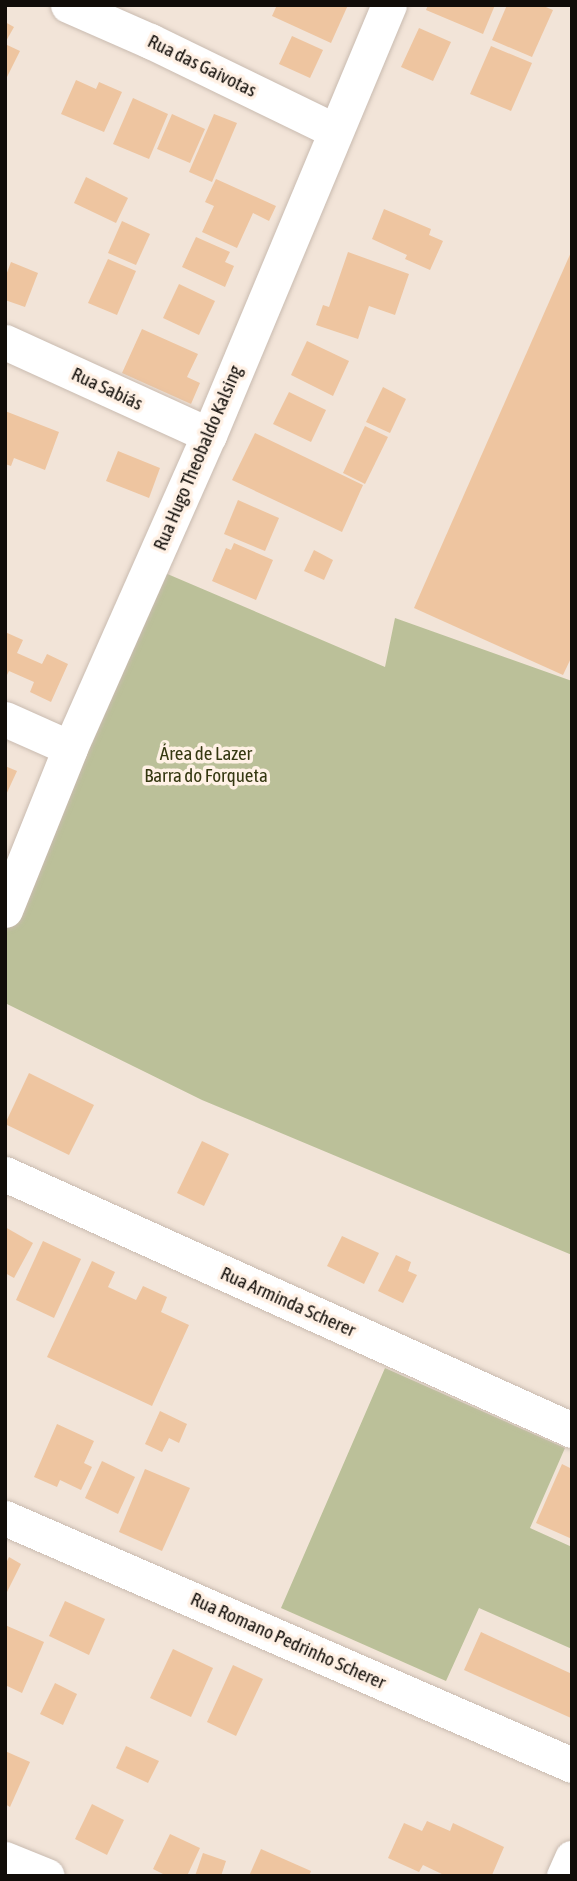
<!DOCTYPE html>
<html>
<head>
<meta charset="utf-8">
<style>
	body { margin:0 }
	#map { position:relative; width:577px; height:1881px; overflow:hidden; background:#f2e4d8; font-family:"Asap Condensed",sans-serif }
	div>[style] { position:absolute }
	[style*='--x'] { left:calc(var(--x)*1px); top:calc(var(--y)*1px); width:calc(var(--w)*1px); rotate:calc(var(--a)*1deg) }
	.green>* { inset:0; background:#bbc099 }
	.building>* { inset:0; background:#eec5a0 }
	.roads { filter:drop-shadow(0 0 2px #c9bbb0) drop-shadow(0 0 2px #c9bbb0) }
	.minor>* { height:35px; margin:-17.5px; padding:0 17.5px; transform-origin:17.5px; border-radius:17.5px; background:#fff }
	span { translate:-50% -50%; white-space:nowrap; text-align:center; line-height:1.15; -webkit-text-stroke:7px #fff1e5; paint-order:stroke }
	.street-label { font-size:19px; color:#110d09 }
	.park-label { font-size:19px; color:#353811 }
	.frame { position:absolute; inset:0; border:7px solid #110d09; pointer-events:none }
</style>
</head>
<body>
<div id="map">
	<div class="green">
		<i style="clip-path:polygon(151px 567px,385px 667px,395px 618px,572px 681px,572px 1255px,202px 1100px,5px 1003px,5px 913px)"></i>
		<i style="clip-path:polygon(385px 1368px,565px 1448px,530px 1528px,572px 1547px,572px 1649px,479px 1608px,446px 1681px,281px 1608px)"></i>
	</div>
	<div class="building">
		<i style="clip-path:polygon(277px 5px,348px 5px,331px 43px,272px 16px)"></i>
		<i style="clip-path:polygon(428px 5px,495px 5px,483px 34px,426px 10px)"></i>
		<i style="clip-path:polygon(507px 5px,541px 5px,553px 10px,532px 57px,492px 40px)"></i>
		<i style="clip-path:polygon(5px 22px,14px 27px,5px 43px)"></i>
		<i style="clip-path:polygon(419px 28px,451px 42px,433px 81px,401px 67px)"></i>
		<i style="clip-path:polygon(292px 36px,323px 50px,310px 78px,279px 64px)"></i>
		<i style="clip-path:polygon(5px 44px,20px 51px,5px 81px)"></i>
		<i style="clip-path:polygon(491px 46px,532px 63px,511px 111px,470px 94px)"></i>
		<i style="clip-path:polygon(76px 80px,96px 89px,99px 82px,122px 92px,104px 132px,61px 114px)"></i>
		<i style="clip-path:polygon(133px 98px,168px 114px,149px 159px,113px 144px)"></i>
		<i style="clip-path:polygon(172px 114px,205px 129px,190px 163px,157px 149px)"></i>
		<i style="clip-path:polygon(214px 114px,237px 123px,212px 182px,189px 172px)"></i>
		<i style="clip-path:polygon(86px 177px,128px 198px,116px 223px,74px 203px)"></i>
		<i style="clip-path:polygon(216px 179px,276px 206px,269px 221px,253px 213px,237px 248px,202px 232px,214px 206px,205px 202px)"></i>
		<i style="clip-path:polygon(384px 209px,431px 229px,429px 235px,443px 241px,430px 270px,405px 259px,407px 255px,372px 239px)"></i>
		<i style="clip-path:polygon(122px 221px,150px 234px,136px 265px,108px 253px)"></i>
		<i style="clip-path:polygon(196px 237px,230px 252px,225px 262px,234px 266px,225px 287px,182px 267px)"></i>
		<i style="clip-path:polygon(572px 250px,572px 656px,563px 675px,414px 608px)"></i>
		<i style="clip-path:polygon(348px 252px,409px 274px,395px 315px,369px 306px,358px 339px,316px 325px,323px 305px,329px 307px)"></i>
		<i style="clip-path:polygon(108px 259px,136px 271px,117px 315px,88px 303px)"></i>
		<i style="clip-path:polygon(11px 262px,38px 273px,25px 307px,5px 300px,5px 278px)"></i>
		<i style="clip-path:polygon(179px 284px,215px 301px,199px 335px,163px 318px)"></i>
		<i style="clip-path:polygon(142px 329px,198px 354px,187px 377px,200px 383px,191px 404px,122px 373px)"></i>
		<i style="clip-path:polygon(307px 341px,349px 361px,333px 396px,291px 375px)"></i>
		<i style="clip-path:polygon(383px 387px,406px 399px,390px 433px,366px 422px)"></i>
		<i style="clip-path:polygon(289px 392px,326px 410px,311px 442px,273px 424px)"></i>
		<i style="clip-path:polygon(5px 411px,59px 432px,45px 470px,14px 458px,11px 466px,5px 464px)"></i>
		<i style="clip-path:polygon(365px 426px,388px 437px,365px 484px,343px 473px)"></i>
		<i style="clip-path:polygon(255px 433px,363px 485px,342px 532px,232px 480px)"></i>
		<i style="clip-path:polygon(118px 451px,160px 468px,149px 498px,106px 481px)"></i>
		<i style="clip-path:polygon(238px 500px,279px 518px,265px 551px,224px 534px)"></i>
		<i style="clip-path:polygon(234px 543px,273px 560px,256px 600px,212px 581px,226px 548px,231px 550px)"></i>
		<i style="clip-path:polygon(314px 550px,333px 560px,324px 580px,304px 571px)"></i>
		<i style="clip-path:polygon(5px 632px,23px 640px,17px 653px,42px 664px,47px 654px,68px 664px,51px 702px,30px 692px,34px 682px,9px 671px,5px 679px)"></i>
		<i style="clip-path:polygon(5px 766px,17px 771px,5px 797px)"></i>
		<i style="clip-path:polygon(29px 1073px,94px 1105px,69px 1155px,5px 1124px)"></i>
		<i style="clip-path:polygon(202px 1141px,229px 1154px,204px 1206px,177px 1193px)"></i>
		<i style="clip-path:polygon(5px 1227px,33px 1243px,14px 1278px,5px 1273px)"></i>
		<i style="clip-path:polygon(342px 1236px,379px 1253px,364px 1284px,327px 1266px)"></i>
		<i style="clip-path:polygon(43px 1241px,81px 1259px,54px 1318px,16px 1300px)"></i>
		<i style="clip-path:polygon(396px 1255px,411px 1262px,408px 1271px,417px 1275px,403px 1303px,378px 1291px)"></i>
		<i style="clip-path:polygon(92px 1261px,115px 1272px,108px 1287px,136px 1300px,143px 1286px,167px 1297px,161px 1312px,189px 1325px,152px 1406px,47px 1357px)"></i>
		<i style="clip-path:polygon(160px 1411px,187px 1424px,179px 1443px,169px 1438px,162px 1452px,145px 1444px)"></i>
		<i style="clip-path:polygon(57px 1424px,94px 1441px,84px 1463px,92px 1467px,81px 1490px,60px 1480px,57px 1487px,34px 1477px)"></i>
		<i style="clip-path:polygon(102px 1461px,135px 1477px,118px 1514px,85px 1498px)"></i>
		<i style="clip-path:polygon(562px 1464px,572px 1469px,572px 1539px,536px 1523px)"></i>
		<i style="clip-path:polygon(145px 1469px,190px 1488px,162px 1551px,119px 1532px)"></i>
		<i style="clip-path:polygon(9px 1557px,21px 1564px,5px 1596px,5px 1565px)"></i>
		<i style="clip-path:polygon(65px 1601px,105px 1619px,89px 1655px,49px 1636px)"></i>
		<i style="clip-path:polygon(5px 1625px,44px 1642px,22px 1693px,5px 1685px)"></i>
		<i style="clip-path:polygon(481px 1632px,572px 1674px,571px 1718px,464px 1670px)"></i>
		<i style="clip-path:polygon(173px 1649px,213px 1668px,191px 1717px,150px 1698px)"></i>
		<i style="clip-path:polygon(233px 1665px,263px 1679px,236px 1736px,207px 1722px)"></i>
		<i style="clip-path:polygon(55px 1683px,77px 1694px,63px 1725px,40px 1714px)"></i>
		<i style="clip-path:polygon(126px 1746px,159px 1761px,148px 1783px,116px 1768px)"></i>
		<i style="clip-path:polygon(5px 1751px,30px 1762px,10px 1807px,5px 1804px)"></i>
		<i style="clip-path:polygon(92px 1804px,124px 1820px,107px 1855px,75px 1839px)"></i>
		<i style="clip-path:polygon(427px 1821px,450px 1831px,453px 1823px,504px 1847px,492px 1875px,446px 1876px,423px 1865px,419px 1872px,388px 1858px,404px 1823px,422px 1831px)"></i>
		<i style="clip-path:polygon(170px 1834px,200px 1848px,187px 1876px,167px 1876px,153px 1869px)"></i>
		<i style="clip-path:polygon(261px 1849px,311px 1871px,309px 1876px,249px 1876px)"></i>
		<i style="clip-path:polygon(203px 1853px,226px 1861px,221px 1876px,195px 1876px)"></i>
	</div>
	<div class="roads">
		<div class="minor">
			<i style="--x:68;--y:5;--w:90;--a:23.7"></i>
			<i style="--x:150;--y:41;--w:206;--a:25.9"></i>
			<i style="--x:5;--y:342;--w:224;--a:24.5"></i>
			<i style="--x:5;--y:719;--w:71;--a:24"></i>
			<i style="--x:5;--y:910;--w:175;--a:-68.1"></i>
			<i style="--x:70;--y:748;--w:342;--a:-66.1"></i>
			<i style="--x:209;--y:435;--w:466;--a:-67.3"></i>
			<i style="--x:5;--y:1174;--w:622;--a:24.3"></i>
			<i style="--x:5;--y:1518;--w:618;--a:23.54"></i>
			<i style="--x:5;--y:1859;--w:45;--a:22"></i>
			<i style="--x:564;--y:1876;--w:20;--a:-66"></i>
		</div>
	</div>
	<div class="street-label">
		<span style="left:202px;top:66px;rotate:26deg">Rua das Gaivotas</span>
		<span style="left:107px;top:389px;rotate:25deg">Rua Sabiás</span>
		<span style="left:198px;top:458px;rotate:-67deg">Rua Hugo Theobaldo Kalsing</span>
		<span style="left:288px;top:1302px;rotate:24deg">Rua Arminda Scherer</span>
		<span style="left:288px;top:1641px;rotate:24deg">Rua Romano Pedrinho Scherer</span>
	</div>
	<div class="park-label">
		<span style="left:206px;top:765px">Área de Lazer<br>Barra do Forqueta</span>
	</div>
	<div class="frame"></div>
</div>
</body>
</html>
